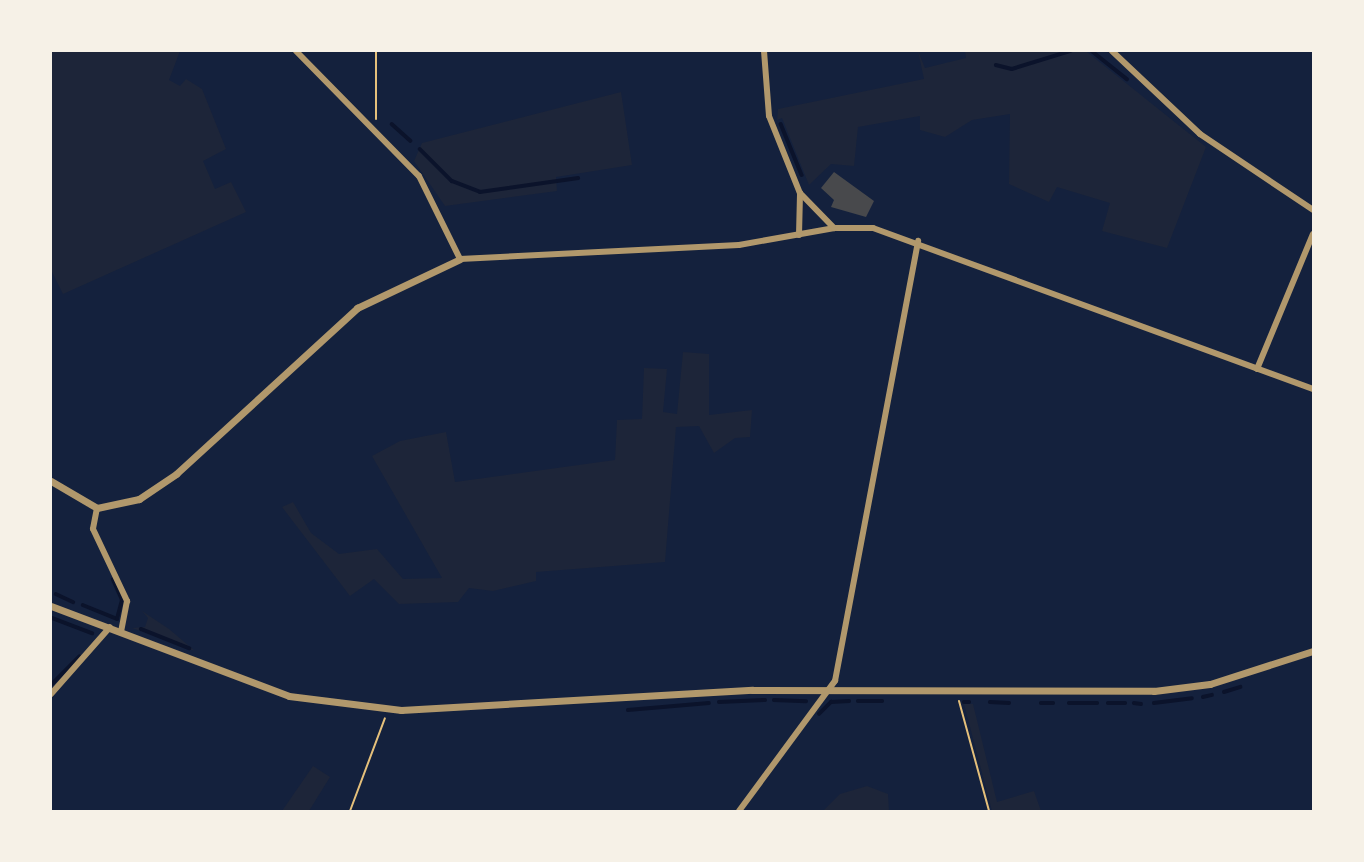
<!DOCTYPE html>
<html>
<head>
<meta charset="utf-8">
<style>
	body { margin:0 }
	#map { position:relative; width:1364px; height:862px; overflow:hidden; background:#14213d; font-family:"Public Sans",sans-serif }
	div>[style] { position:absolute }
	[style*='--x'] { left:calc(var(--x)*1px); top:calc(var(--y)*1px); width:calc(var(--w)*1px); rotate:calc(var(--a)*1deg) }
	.green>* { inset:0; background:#1d2539 }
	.stream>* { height:3.5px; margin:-1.75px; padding:0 1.75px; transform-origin:1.75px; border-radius:1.75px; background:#0b132b }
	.building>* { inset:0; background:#48494c }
	.path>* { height:2px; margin:-1px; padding:0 1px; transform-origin:1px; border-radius:1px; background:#e5c07b }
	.minor>* { height:6px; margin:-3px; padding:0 3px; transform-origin:3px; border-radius:3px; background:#b1986c }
	.tertiary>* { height:7px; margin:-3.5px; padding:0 3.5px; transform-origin:3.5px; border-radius:3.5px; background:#b1986c }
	span { translate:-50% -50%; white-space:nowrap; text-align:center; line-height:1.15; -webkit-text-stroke:5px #f6f1e7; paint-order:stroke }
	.frame { position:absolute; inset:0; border:52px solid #f6f1e7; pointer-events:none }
</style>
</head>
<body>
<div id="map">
	<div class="green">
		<i style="clip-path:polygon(51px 51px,180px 51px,169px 80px,180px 86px,186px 79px,202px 89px,226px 149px,203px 161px,215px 189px,231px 182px,246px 212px,63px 294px,51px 270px)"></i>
		<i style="clip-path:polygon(918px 51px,925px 68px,966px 58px,965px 51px,1087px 52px,1206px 147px,1167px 248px,1102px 231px,1110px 203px,1057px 187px,1049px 202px,1009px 184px,1010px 114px,972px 120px,945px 137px,920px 130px,920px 116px,858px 127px,854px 166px,831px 164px,809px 185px,782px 118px,777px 120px,778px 109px,924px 79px)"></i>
		<i style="clip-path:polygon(621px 92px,632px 165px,556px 177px,557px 191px,445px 206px,414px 161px,422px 143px)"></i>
		<i style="clip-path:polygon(683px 352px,709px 354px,709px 415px,752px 410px,750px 437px,735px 438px,714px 453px,699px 426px,676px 427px,665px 562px,536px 572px,536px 581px,493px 591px,469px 588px,458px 602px,399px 604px,374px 579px,350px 596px,282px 507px,293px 502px,311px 533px,339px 554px,377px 549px,403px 579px,442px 578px,372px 456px,400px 441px,446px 432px,455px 482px,615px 460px,617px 420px,642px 419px,644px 368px,667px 369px,663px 412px,677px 414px)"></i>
		<i style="clip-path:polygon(142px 611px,169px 629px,195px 651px,132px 628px,145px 627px,148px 618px)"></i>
		<i style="clip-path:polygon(964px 704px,973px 704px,997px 802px,1034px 791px,1041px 811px,992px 811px)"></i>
		<i style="clip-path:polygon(313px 766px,330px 777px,309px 811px,282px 811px)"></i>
		<i style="clip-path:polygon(867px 786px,888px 794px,889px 811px,823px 811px,840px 794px)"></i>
	</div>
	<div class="stream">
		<i style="--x:1092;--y:51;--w:45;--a:38.7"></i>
		<i style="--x:996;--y:65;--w:16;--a:14"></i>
		<i style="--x:1012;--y:69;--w:61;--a:-17.2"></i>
		<i style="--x:392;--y:124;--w:25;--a:42"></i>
		<i style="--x:781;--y:124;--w:55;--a:67.6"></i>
		<i style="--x:420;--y:149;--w:45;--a:45"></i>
		<i style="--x:452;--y:181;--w:30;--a:21"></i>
		<i style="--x:480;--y:192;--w:99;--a:-8.1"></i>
		<i style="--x:56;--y:594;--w:19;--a:25"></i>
		<i style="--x:83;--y:605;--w:37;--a:22"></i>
		<i style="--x:117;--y:619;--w:20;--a:-75"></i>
		<i style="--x:122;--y:600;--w:22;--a:-114"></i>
		<i style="--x:52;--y:618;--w:43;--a:20.6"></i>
		<i style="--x:141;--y:629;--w:52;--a:21.6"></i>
		<i style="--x:51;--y:685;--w:40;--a:-45"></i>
		<i style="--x:1224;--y:692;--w:17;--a:-17"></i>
		<i style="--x:1203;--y:697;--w:9;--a:-13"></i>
		<i style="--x:774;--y:700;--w:32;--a:2"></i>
		<i style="--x:858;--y:701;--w:24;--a:0"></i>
		<i style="--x:719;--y:702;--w:46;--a:-2.5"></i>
		<i style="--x:964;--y:702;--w:5;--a:0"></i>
		<i style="--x:990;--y:702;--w:19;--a:3"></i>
		<i style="--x:1041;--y:703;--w:12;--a:0"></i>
		<i style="--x:1069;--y:703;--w:28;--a:0"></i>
		<i style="--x:1108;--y:703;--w:17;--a:0"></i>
		<i style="--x:1134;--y:703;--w:7;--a:8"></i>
		<i style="--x:1154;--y:703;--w:38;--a:-7"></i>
		<i style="--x:628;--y:710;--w:81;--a:-4.9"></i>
		<i style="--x:819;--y:714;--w:17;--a:-45"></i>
		<i style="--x:831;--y:702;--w:18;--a:-3"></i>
	</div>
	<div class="building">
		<i style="clip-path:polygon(834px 172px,874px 201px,866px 217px,831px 207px,834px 200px,821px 188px)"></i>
	</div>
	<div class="path">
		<i style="--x:376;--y:51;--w:68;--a:90"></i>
		<i style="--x:959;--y:701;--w:114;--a:74.7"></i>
		<i style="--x:350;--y:811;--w:99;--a:-69.4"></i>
	</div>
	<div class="minor">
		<i style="--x:296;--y:51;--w:175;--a:45.5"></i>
		<i style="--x:419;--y:176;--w:93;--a:63.7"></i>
		<i style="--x:460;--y:259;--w:279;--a:-2.9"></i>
		<i style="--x:739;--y:245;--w:97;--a:-10.1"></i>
		<i style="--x:834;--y:228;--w:39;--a:0"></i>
		<i style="--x:873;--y:228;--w:469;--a:20.1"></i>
		<i style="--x:764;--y:51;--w:65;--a:85.6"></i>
		<i style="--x:769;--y:116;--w:83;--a:68.1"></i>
		<i style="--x:800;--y:193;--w:49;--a:45.8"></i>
		<i style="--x:1112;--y:51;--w:121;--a:43.3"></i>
		<i style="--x:1200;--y:134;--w:136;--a:33.9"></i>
		<i style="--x:799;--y:235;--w:42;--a:-88.6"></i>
		<i style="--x:1257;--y:369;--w:146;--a:-67.5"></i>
		<i style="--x:97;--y:508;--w:21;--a:101"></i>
		<i style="--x:93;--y:529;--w:80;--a:64.7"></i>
		<i style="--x:127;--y:601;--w:32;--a:101"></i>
		<i style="--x:51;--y:694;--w:89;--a:-48.6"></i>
		<i style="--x:739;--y:811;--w:162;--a:-53.6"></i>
		<i style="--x:835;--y:681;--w:448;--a:-79.3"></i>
	</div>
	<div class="tertiary">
		<i style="--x:51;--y:481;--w:53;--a:30.4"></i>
		<i style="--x:97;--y:508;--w:43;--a:-12.1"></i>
		<i style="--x:139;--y:499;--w:45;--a:-34"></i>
		<i style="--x:176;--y:474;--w:246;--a:-42.5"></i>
		<i style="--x:357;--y:308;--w:114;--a:-25.4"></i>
		<i style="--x:51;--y:606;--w:254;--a:20.7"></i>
		<i style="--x:289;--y:696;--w:113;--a:7.1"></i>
		<i style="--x:401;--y:710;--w:352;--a:-3.3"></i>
		<i style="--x:752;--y:690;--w:402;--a:0.1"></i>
		<i style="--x:1154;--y:691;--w:56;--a:-7.1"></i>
		<i style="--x:1210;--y:684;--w:108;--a:-17.8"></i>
	</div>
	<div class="frame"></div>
</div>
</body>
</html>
